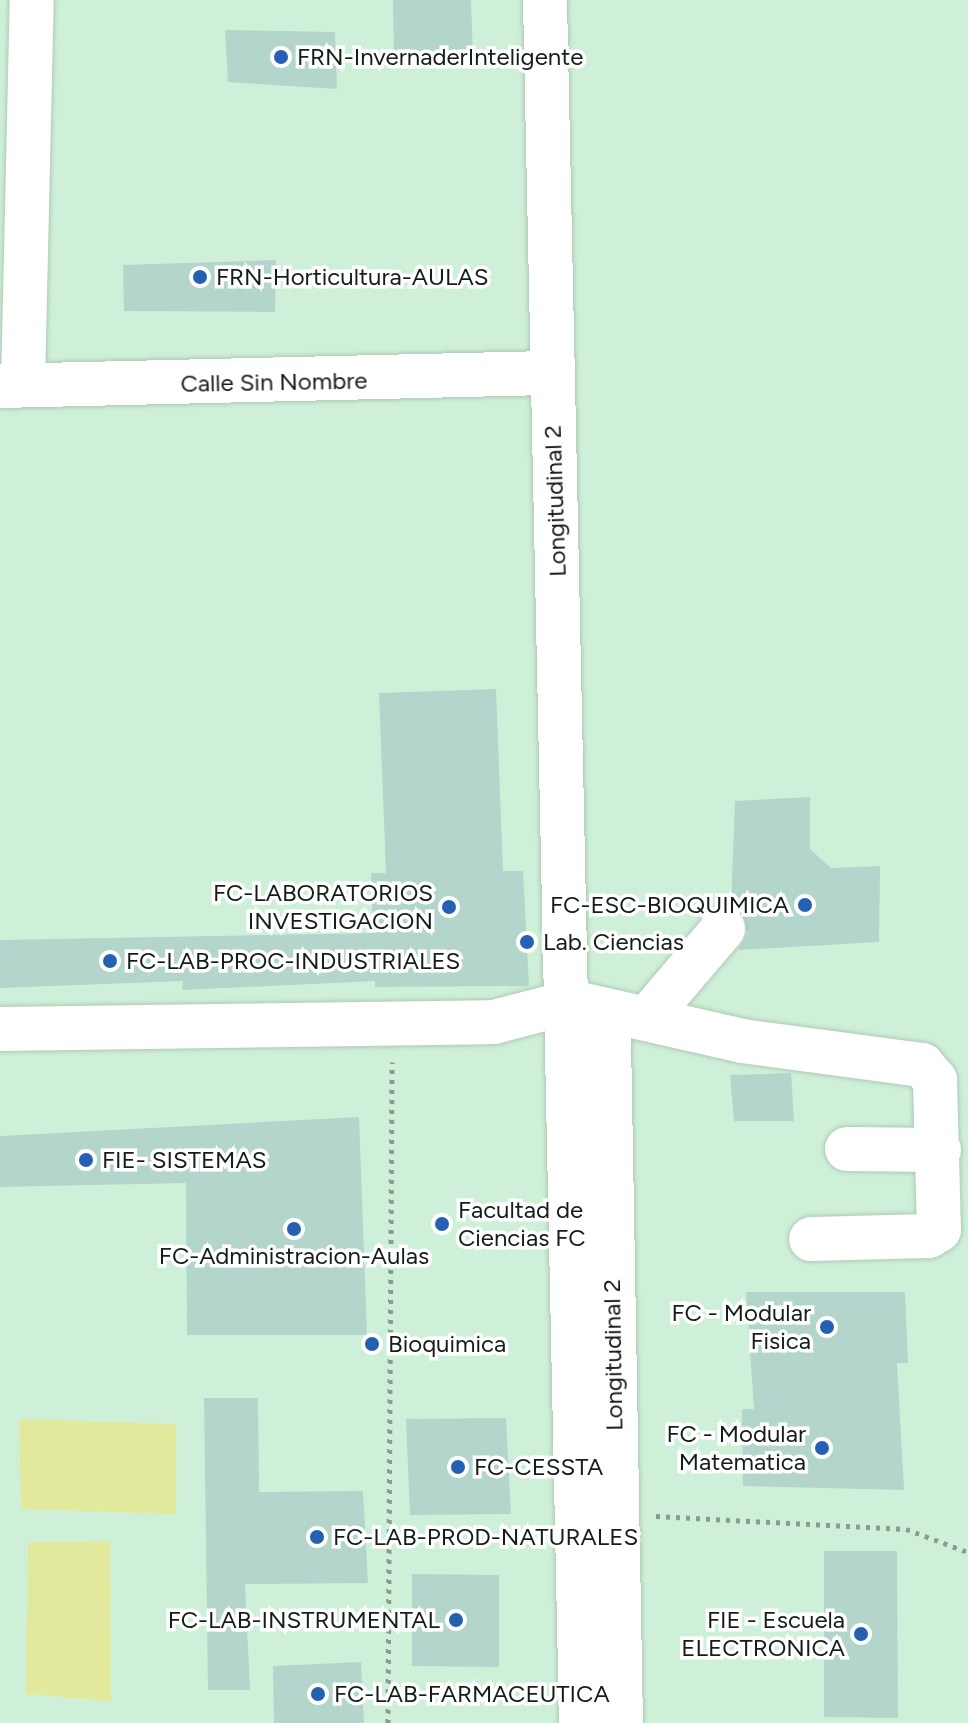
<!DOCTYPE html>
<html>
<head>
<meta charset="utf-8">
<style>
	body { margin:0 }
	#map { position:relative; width:968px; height:1723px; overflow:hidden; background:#e0fae7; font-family:Figtree,sans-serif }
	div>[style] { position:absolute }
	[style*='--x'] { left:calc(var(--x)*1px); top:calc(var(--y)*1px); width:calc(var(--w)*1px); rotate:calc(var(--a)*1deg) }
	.built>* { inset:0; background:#cff0d8 }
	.green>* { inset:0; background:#e3e99c }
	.building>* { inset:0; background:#b4d5cb }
	.path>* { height:5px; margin-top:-2.5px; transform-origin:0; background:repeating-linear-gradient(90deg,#899c8f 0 4px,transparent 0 10px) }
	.roads { filter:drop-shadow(0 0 2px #afc9b6) drop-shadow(0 0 2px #afc9b6) }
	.minor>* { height:44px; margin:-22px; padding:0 22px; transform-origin:22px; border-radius:22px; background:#fff }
	.dots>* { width:22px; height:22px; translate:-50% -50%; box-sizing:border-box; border:4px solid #fff; border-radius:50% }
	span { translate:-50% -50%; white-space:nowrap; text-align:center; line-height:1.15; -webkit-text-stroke:7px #fff; paint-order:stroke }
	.poi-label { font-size:24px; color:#141d17 }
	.left { translate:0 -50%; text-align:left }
	.right { translate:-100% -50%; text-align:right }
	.street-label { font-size:24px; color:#141d17 }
</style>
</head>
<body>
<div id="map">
	<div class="built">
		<i style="clip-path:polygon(0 0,968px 0,968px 1723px,0 1723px)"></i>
	</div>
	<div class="green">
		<i style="clip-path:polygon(19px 1419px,176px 1424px,176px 1514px,21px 1509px)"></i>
		<i style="clip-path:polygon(110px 1541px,111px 1701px,26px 1694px,28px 1542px)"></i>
	</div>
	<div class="building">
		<i style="clip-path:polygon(393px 0,471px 0,473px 57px,394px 59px)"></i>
		<i style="clip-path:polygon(225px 30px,335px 32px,337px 89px,228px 82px)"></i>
		<i style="clip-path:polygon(276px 260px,275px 312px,124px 311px,123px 265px)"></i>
		<i style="clip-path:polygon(496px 689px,503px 871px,523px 871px,529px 986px,375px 987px,375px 981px,182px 990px,183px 981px,0 988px,0 940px,373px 933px,371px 873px,386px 873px,379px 693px)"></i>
		<i style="clip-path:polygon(810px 797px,810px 849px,831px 868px,880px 866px,879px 942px,738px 950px,748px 933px,731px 906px,735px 801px)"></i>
		<i style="clip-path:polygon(791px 1073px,794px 1121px,734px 1121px,730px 1075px)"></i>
		<i style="clip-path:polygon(359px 1117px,367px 1335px,187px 1335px,186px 1183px,0 1187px,0 1136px)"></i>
		<i style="clip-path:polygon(746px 1292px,905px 1292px,908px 1363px,897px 1363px,904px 1490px,743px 1486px,742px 1409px,754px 1409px)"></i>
		<i style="clip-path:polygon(204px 1398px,258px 1398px,259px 1492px,363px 1491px,368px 1583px,245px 1584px,250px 1690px,208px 1690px)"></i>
		<i style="clip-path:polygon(506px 1418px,511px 1514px,410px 1515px,406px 1419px)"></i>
		<i style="clip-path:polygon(824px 1551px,897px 1551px,898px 1718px,824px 1717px)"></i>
		<i style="clip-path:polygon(412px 1574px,499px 1575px,499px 1667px,412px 1666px)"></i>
		<i style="clip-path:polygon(361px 1662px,364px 1723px,274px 1723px,273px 1666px)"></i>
	</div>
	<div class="path">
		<i style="--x:656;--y:1516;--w:250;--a:3"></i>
		<i style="--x:906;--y:1529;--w:66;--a:20.4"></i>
		<i style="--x:388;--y:1723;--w:661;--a:-89.65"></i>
	</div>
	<div class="roads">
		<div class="minor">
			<i style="--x:545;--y:0;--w:1723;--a:88.8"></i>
			<i style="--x:23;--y:385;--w:385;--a:-88.7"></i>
			<i style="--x:0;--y:386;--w:547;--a:-1.36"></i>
			<i style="--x:571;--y:1002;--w:52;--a:43.5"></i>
			<i style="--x:609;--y:1038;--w:685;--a:89"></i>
			<i style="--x:648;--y:1017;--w:116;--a:-49.6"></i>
			<i style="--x:0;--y:1029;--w:494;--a:-0.8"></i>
			<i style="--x:494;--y:1022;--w:80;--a:-14.6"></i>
			<i style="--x:571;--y:1002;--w:175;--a:12.8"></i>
			<i style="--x:742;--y:1041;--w:182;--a:7.6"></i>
			<i style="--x:922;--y:1065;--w:20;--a:49"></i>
			<i style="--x:935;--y:1080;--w:150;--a:88.5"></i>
			<i style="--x:939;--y:1230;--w:12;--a:149"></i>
			<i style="--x:929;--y:1236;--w:118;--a:178.5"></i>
			<i style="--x:847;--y:1149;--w:92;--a:0.6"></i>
		</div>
	</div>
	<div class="dots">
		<i style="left:281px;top:57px;background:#2461b3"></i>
		<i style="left:200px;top:277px;background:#2461b3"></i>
		<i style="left:805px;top:905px;background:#2461b3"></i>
		<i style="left:449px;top:907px;background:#2461b3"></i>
		<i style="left:527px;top:942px;background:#2461b3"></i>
		<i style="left:110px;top:961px;background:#2461b3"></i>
		<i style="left:86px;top:1160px;background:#2461b3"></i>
		<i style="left:442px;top:1224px;background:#2461b3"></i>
		<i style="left:294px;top:1229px;background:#2461b3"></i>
		<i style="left:827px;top:1327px;background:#2461b3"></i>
		<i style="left:372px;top:1344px;background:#2461b3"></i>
		<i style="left:822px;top:1448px;background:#2461b3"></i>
		<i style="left:458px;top:1467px;background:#2461b3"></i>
		<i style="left:317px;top:1537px;background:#2461b3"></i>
		<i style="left:456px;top:1620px;background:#2461b3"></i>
		<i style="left:861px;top:1634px;background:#2461b3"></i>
		<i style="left:318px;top:1694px;background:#2461b3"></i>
	</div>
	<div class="poi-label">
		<span class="left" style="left:297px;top:57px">FRN-InvernaderInteligente</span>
		<span class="left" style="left:216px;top:277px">FRN-Horticultura-AULAS</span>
		<span class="right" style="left:433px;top:907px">FC-LABORATORIOS<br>INVESTIGACION</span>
		<span class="right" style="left:789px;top:905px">FC-ESC-BIOQUIMICA</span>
		<span class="left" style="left:543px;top:942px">Lab. Ciencias</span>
		<span class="left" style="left:126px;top:961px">FC-LAB-PROC-INDUSTRIALES</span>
		<span class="left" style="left:102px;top:1160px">FIE- SISTEMAS</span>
		<span class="left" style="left:458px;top:1224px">Facultad de<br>Ciencias FC</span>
		<span style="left:294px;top:1256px">FC-Administracion-Aulas</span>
		<span class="right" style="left:811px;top:1327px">FC - Modular<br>Fisica</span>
		<span class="left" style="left:388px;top:1344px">Bioquimica</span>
		<span class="right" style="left:806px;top:1448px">FC - Modular<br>Matematica</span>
		<span class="left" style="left:474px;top:1467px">FC-CESSTA</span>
		<span class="left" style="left:333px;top:1537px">FC-LAB-PROD-NATURALES</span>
		<span class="right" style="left:440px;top:1620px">FC-LAB-INSTRUMENTAL</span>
		<span class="right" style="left:845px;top:1634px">FIE - Escuela<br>ELECTRONICA</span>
		<span class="left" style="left:334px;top:1694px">FC-LAB-FARMACEUTICA</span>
	</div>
	<div class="street-label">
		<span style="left:274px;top:382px;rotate:-1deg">Calle Sin Nombre</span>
		<span style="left:555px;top:501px;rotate:-92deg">Longitudinal 2</span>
		<span style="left:613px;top:1355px;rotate:-91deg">Longitudinal 2</span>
	</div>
</div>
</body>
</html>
